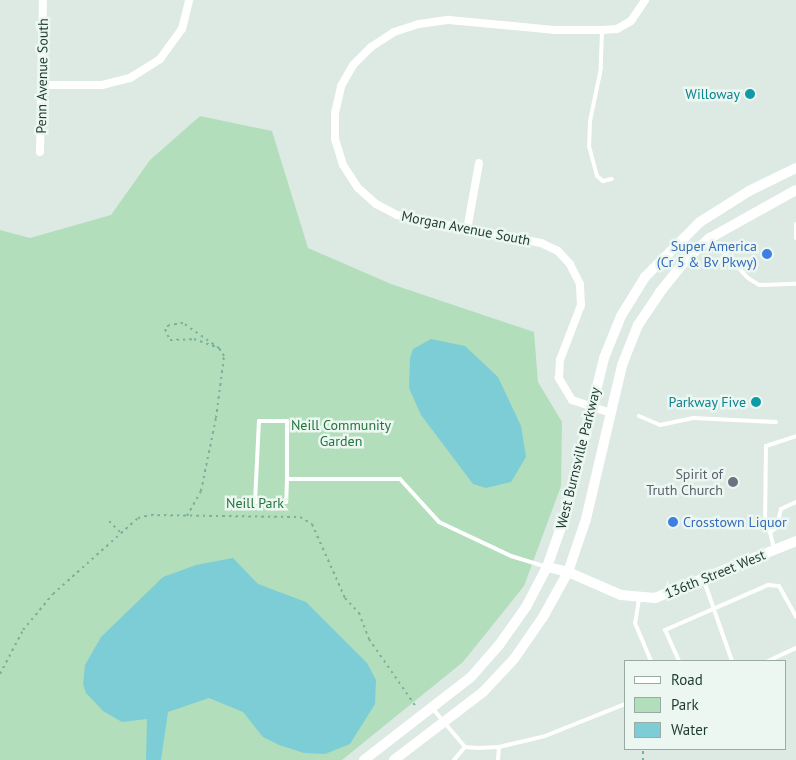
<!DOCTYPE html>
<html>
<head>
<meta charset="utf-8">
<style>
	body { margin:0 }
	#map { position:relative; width:796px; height:760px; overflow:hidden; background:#dceae3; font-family:"PT Sans",sans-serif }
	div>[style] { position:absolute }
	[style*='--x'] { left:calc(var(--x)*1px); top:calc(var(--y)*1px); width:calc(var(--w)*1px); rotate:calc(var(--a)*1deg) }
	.green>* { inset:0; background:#b2debb }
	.water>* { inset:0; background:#7dcdd6 }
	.path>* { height:2px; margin-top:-1px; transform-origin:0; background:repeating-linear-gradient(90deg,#79b19c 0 2.5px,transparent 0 6.5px) }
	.service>* { height:4px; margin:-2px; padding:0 2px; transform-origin:2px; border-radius:2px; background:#fff }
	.minor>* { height:8px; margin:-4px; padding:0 4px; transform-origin:4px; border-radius:4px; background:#fff }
	.tertiary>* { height:10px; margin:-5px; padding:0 5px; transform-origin:5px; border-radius:5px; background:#fff }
	.dots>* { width:14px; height:14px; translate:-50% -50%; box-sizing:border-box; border:2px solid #ecf7f1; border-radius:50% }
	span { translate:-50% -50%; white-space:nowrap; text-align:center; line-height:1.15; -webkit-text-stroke:5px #ecf7f1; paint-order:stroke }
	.street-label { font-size:14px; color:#1d3a31 }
	.culture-label { font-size:14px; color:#0d838f }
	.right { translate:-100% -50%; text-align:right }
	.shop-label { font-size:14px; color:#366cbe }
	.left { translate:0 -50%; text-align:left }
	.park-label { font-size:14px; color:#23753e }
	.worship-label { font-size:14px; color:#5b616d }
	.legend { position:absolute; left:624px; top:660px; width:162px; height:90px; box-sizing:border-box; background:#ecf7f1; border:1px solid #99aba4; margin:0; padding:6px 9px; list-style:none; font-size:15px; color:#1d3a31 }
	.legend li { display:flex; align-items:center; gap:10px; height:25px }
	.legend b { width:25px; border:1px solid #99aba4 }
</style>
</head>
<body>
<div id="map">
	<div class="green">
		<i style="clip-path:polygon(200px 116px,272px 131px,308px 248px,391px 284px,534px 332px,538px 382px,562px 422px,561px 486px,524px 586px,463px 662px,342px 760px,0 760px,0 230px,30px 238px,111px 215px,150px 160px)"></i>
	</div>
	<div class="water">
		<i style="clip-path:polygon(431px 339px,465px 346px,498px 377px,521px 426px,526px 457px,511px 482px,486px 488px,473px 484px,421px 415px,409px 388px,410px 358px,413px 349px)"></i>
		<i style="clip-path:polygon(233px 558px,258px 584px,306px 602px,367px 663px,376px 680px,375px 704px,350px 744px,325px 754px,304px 753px,279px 745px,263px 737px,243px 712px,209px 698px,168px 712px,161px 760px,146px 760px,147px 719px,122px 722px,103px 711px,86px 693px,83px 684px,85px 665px,101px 637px,163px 577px,196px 565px)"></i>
	</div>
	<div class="path">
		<i style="--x:187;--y:516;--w:29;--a:-61"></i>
		<i style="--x:201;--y:491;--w:75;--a:-78.4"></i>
		<i style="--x:216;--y:418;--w:63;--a:-82.6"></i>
		<i style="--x:224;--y:356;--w:9;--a:-122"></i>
		<i style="--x:219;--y:348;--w:44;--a:-145.2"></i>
		<i style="--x:183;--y:323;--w:14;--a:172"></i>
		<i style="--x:169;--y:325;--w:6;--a:135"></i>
		<i style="--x:165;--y:329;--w:12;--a:66"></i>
		<i style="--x:170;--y:340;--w:24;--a:-2"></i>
		<i style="--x:194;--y:339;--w:27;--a:20"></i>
		<i style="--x:109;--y:521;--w:17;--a:45"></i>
		<i style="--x:0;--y:674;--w:50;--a:-62.4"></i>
		<i style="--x:23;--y:630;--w:47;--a:-50.2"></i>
		<i style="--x:53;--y:594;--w:114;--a:-41.8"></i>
		<i style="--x:138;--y:518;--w:13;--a:-13"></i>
		<i style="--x:151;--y:515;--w:149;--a:0.8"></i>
		<i style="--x:300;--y:517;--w:14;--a:30"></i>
		<i style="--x:312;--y:524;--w:81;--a:66"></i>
		<i style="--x:345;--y:598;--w:21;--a:47"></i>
		<i style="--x:359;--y:613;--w:28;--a:69"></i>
		<i style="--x:369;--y:639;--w:83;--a:55.3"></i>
		<i style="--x:643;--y:760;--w:11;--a:-90"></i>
	</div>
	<div class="service">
		<i style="--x:602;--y:30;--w:38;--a:92"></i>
		<i style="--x:601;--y:68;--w:54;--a:101.7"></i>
		<i style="--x:590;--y:121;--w:25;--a:92"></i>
		<i style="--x:589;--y:146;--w:31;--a:75"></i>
		<i style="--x:597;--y:176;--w:8;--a:40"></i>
		<i style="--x:603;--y:181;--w:9;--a:-13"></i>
		<i style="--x:796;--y:224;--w:14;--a:90"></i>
		<i style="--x:710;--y:238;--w:55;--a:46.5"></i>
		<i style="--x:748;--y:278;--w:13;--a:32"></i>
		<i style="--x:759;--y:285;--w:37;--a:-2"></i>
		<i style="--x:639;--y:416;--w:23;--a:23"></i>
		<i style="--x:660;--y:425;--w:34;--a:-12"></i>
		<i style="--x:693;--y:418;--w:83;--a:2.8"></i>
		<i style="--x:287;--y:479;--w:23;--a:92"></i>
		<i style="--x:286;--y:502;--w:31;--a:180"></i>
		<i style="--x:255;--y:502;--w:81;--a:-87.2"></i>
		<i style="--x:259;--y:421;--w:28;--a:0"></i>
		<i style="--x:287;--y:421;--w:58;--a:90"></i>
		<i style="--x:287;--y:479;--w:113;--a:0"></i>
		<i style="--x:400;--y:479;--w:58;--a:47.8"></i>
		<i style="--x:439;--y:522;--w:80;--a:25.3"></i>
		<i style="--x:511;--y:556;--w:38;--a:17"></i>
		<i style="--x:770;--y:532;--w:8;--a:-130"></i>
		<i style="--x:765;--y:526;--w:80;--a:-89.3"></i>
		<i style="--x:766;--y:446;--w:32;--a:-18"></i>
		<i style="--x:774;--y:549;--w:17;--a:-103"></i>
		<i style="--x:770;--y:532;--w:7;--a:-34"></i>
		<i style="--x:776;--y:528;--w:20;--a:-75"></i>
		<i style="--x:781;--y:509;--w:17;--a:-25"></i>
		<i style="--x:704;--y:581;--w:85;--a:70.7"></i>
		<i style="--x:639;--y:599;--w:24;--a:99"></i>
		<i style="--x:635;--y:623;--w:41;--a:67.2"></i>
		<i style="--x:679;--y:661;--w:34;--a:-114"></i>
		<i style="--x:665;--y:630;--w:112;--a:-23.6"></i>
		<i style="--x:768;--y:585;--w:11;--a:5"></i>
		<i style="--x:779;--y:586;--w:35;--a:61"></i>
		<i style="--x:768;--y:661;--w:31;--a:-25"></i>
		<i style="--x:433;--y:709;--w:50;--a:49.9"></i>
		<i style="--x:465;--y:747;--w:13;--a:4"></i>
		<i style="--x:478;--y:748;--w:21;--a:-3"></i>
		<i style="--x:499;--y:747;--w:47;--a:-13.4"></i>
		<i style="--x:545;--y:736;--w:86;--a:-21.8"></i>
		<i style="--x:454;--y:760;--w:17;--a:-50"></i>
		<i style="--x:498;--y:760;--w:13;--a:-86"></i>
	</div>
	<div class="minor">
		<i style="--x:42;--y:85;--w:60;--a:0"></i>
		<i style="--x:102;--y:85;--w:29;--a:-14"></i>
		<i style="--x:130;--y:78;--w:36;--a:-32"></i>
		<i style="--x:160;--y:59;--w:37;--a:-54"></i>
		<i style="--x:182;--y:29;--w:30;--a:-76"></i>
		<i style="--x:40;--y:152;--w:152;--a:-88.9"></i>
		<i style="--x:467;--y:230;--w:68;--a:-79.8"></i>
		<i style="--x:611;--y:413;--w:41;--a:-161.6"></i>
		<i style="--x:572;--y:400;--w:26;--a:-121"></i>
		<i style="--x:559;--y:378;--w:18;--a:-87"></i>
		<i style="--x:560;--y:360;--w:59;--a:-69.1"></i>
		<i style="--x:581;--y:305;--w:21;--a:-93"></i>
		<i style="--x:580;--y:284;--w:22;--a:-117"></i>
		<i style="--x:570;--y:264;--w:18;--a:-133"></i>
		<i style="--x:558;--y:251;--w:19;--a:-155"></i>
		<i style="--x:541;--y:243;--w:147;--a:-169"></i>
		<i style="--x:397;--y:215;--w:24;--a:-152"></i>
		<i style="--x:376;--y:204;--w:24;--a:-138"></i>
		<i style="--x:358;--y:188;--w:27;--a:-123"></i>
		<i style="--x:343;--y:165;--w:27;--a:-107"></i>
		<i style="--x:335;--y:139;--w:26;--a:-90"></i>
		<i style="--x:335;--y:113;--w:28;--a:-77"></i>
		<i style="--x:341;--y:86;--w:24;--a:-60"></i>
		<i style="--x:353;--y:65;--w:25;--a:-45"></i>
		<i style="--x:371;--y:47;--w:27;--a:-33"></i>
		<i style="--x:394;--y:32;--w:26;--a:-18"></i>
		<i style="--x:419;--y:24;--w:30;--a:-8"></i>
		<i style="--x:449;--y:20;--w:105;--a:5.4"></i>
		<i style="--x:554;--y:30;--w:48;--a:0"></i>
		<i style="--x:602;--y:30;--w:15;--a:-4"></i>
		<i style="--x:617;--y:29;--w:16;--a:-30"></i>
		<i style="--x:631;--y:21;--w:25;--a:-56"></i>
	</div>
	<div class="tertiary">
		<i style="--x:547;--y:567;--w:22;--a:13"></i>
		<i style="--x:568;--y:572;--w:58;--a:23.5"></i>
		<i style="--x:621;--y:595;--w:34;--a:5"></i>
		<i style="--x:655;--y:598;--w:152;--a:-22"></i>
		<i style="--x:364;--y:760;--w:135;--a:-37.8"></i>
		<i style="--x:471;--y:677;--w:43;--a:-48.8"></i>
		<i style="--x:499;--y:645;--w:47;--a:-54.6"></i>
		<i style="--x:526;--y:607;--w:45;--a:-62.3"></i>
		<i style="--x:547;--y:567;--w:57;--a:-70.6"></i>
		<i style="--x:566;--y:513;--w:160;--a:-76.2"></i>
		<i style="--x:604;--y:358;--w:45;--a:-68"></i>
		<i style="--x:621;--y:316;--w:46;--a:-58.4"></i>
		<i style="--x:645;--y:277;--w:78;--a:-45"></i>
		<i style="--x:700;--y:222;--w:58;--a:-32.3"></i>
		<i style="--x:749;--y:191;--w:52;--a:-26.1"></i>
		<i style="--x:394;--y:760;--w:112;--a:-37.4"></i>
		<i style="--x:483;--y:692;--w:45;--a:-46.8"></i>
		<i style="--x:514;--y:659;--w:51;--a:-55.4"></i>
		<i style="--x:543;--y:617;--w:51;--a:-60.9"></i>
		<i style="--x:568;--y:572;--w:56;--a:-71.2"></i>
		<i style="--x:586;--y:519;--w:158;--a:-76.8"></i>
		<i style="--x:622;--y:365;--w:43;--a:-68.2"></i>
		<i style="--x:638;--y:325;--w:40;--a:-56"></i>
		<i style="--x:660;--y:292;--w:41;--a:-50.9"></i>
		<i style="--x:686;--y:260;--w:33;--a:-43"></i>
		<i style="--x:710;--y:238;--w:98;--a:-29.2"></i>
	</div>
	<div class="dots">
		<i style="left:750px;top:94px;background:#0f9aa8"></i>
		<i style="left:767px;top:254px;background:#3f7fe0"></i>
		<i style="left:756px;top:402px;background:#0f9aa8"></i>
		<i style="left:733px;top:482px;background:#6b7280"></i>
		<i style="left:673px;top:522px;background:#3f7fe0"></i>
	</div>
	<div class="street-label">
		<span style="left:42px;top:76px;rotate:-89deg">Penn Avenue South</span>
		<span style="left:466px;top:228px;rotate:11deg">Morgan Avenue South</span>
		<span style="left:578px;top:458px;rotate:-76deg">West Burnsville Parkway</span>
		<span style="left:715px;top:574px;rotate:-22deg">136th Street West</span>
	</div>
	<div class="culture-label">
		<span class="right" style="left:740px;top:94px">Willoway</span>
		<span class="right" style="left:746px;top:402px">Parkway Five</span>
	</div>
	<div class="shop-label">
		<span class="right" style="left:757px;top:254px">Super America<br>(Cr 5 &amp; Bv Pkwy)</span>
		<span class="left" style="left:683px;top:522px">Crosstown Liquor</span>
	</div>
	<div class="park-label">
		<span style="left:341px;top:433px">Neill Community<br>Garden</span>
		<span style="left:255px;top:503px">Neill Park</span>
	</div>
	<div class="worship-label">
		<span class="right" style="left:723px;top:482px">Spirit of<br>Truth Church</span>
	</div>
	<ul class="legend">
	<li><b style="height:6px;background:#fff"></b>Road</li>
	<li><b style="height:14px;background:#b2debb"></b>Park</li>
	<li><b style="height:14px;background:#7dcdd6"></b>Water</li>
	</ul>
</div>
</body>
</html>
